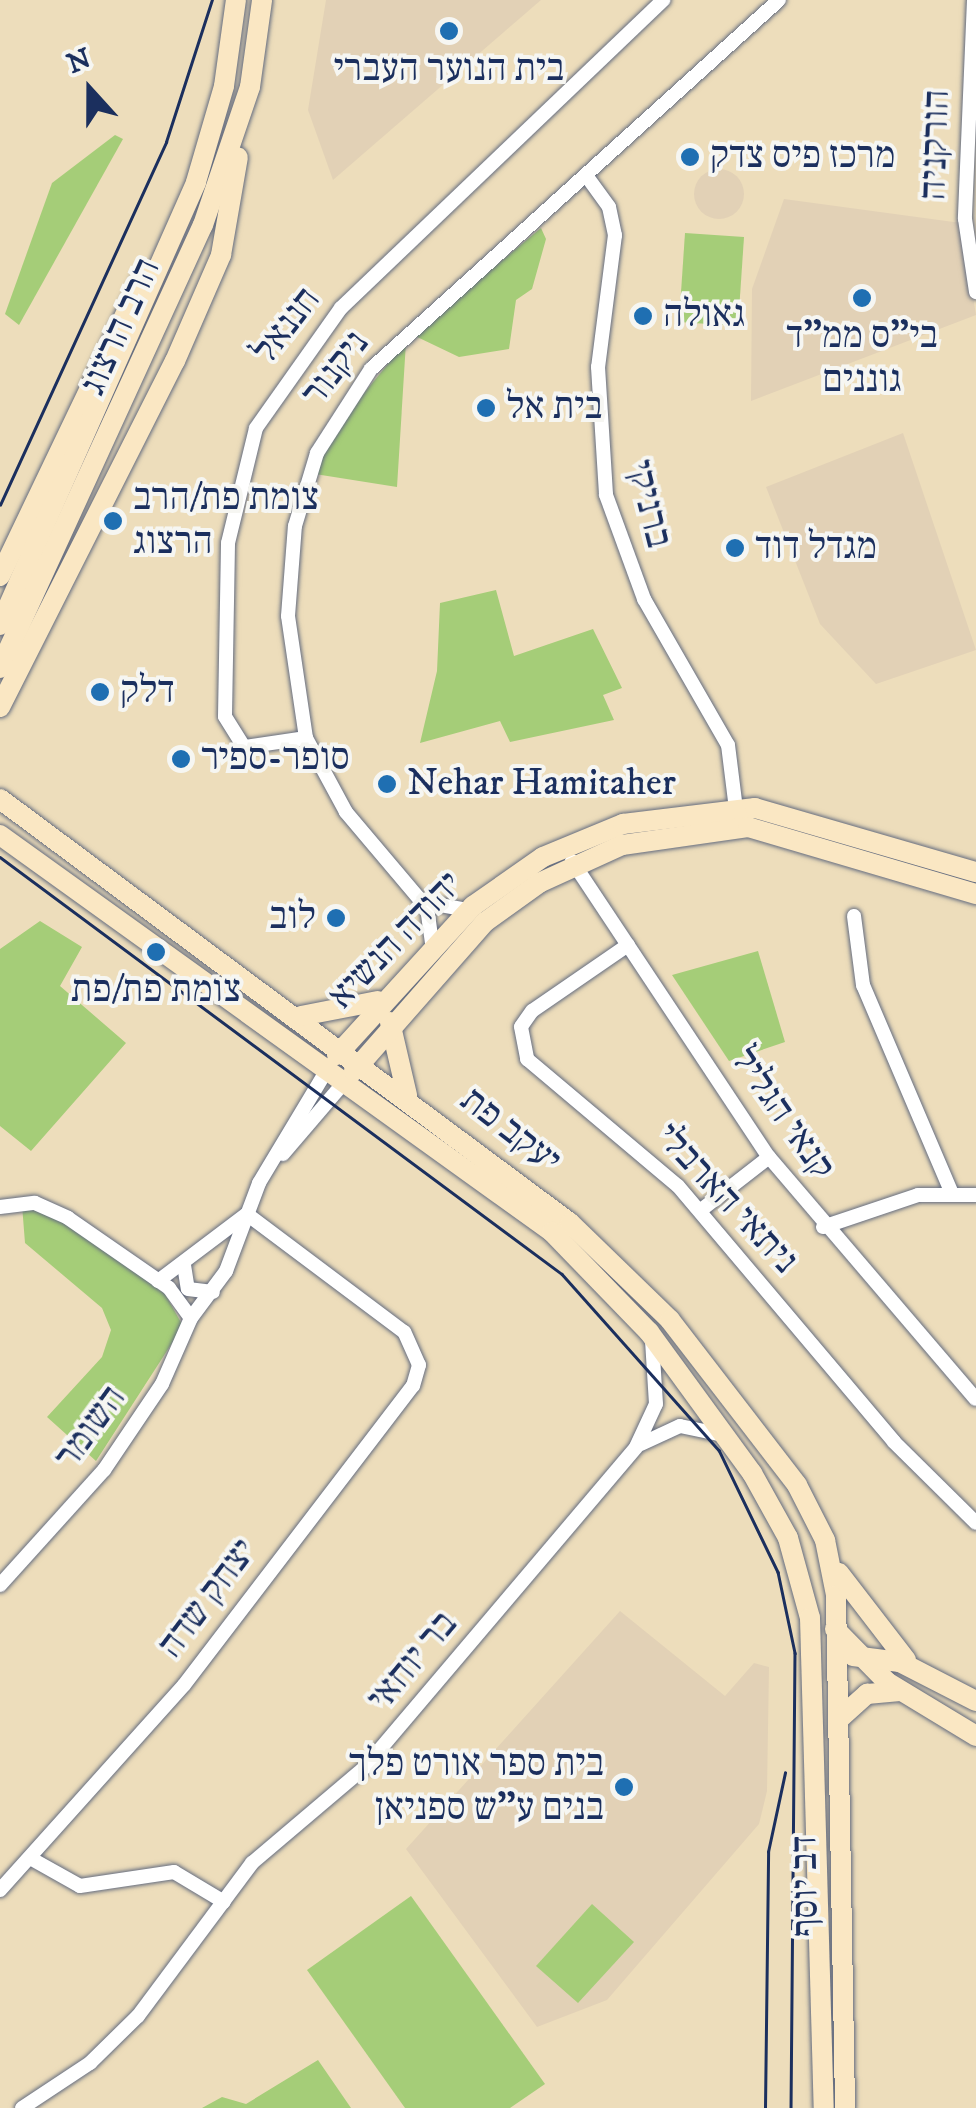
<!DOCTYPE html>
<html>
<head>
<meta charset="utf-8">
<style>
	body { margin:0 }
	#map { position:relative; width:976px; height:2108px; overflow:hidden; background:#edddbb; font-family:"IM FELL DW Pica","Frank Ruhl Libre",serif }
	div>[style] { position:absolute }
	[style*='--x'] { left:calc(var(--x)*1px); top:calc(var(--y)*1px); width:calc(var(--w)*1px); rotate:calc(var(--a)*1deg) }
	.built>* { inset:0; background:#e2d1b6 }
	.round { border-radius:50% }
	.green>* { inset:0; background:#a5cd78 }
	.roads { filter:drop-shadow(0 0 2px #646c7f) drop-shadow(0 0 2px #646c7f) }
	.street>* { height:14px; margin:-7px; padding:0 7px; transform-origin:7px; border-radius:7px; background:#fff }
	.secondary>* { height:20px; margin:-10px; padding:0 10px; transform-origin:10px; border-radius:10px; background:#fae7c3 }
	.tram>* { height:2.5px; margin:-1.25px; padding:0 1.25px; transform-origin:1.25px; border-radius:1.25px; background:#1b2f5e }
	.dots>* { width:28px; height:28px; translate:-50% -50%; box-sizing:border-box; border:5px solid #f6f6f2; border-radius:50% }
	span { translate:-50% -50%; white-space:nowrap; text-align:center; line-height:1.15; -webkit-text-stroke:8px #f6f6f2; paint-order:stroke }
	.poi-label { font-size:38px; color:#1b2f5e }
	.left { translate:0 -50%; text-align:left }
	.right { translate:-100% -50%; text-align:right }
	.street-label { font-size:38px; color:#1b2f5e }
	.north { position:absolute; left:40px; top:40px; width:100px; height:100px; -webkit-text-stroke:8px #f6f6f2; paint-order:stroke; rotate:339deg; font-size:28px; font-weight:700; line-height:40px; text-align:center; color:#1b2f5e }
	.north::after { content:''; display:block; margin:auto; width:35px; height:45px; background:#1b2f5e; clip-path:polygon(50% 0,100% 100%,50% 72%,0 100%) }
</style>
</head>
<body>
<div id="map">
	<div class="built">
		<i style="clip-path:polygon(326px 0,541px 0,333px 180px,308px 110px)"></i>
		<i class="round" style="left:694px;top:169px;width:50px;height:50px"></i>
		<i style="clip-path:polygon(784px 199px,961px 223px,976px 315px,751px 401px,752px 289px)"></i>
		<i style="clip-path:polygon(903px 433px,976px 650px,876px 684px,820px 624px,766px 487px)"></i>
		<i style="clip-path:polygon(620px 1611px,725px 1696px,754px 1663px,769px 1667px,767px 1791px,759px 1824px,607px 2000px,537px 2027px,406px 1849px)"></i>
	</div>
	<div class="green">
		<i style="clip-path:polygon(115px 135px,123px 139px,19px 325px,5px 314px,52px 183px)"></i>
		<i style="clip-path:polygon(541px 228px,546px 239px,532px 289px,516px 300px,509px 349px,459px 357px,413px 335px)"></i>
		<i style="clip-path:polygon(685px 233px,744px 237px,738px 326px,679px 322px)"></i>
		<i style="clip-path:polygon(406px 342px,397px 487px,315px 474px,337px 426px)"></i>
		<i style="clip-path:polygon(496px 590px,514px 656px,593px 629px,622px 688px,603px 695px,614px 720px,510px 742px,500px 721px,420px 743px,437px 671px,440px 603px)"></i>
		<i style="clip-path:polygon(40px 921px,82px 947px,60px 986px,126px 1043px,31px 1151px,0 1126px,0 949px)"></i>
		<i style="clip-path:polygon(758px 951px,785px 1042px,729px 1061px,672px 975px)"></i>
		<i style="clip-path:polygon(22px 1205px,65px 1222px,165px 1294px,183px 1326px,96px 1461px,47px 1417px,102px 1357px,111px 1330px,102px 1308px,25px 1243px)"></i>
		<i style="clip-path:polygon(411px 1896px,545px 2084px,510px 2108px,405px 2108px,307px 1970px)"></i>
		<i style="clip-path:polygon(592px 1904px,634px 1942px,578px 2003px,536px 1966px)"></i>
		<i style="clip-path:polygon(318px 2060px,351px 2108px,202px 2108px,222px 2097px,246px 2104px)"></i>
	</div>
	<div class="roads">
		<div class="street">
			<i style="--x:974;--y:0;--w:219;--a:92.4"></i>
			<i style="--x:965;--y:219;--w:74;--a:81.4"></i>
			<i style="--x:588;--y:178;--w:36;--a:54"></i>
			<i style="--x:609;--y:207;--w:29;--a:78"></i>
			<i style="--x:615;--y:235;--w:133;--a:97.3"></i>
			<i style="--x:598;--y:367;--w:128;--a:86.4"></i>
			<i style="--x:606;--y:495;--w:111;--a:69.9"></i>
			<i style="--x:644;--y:599;--w:168;--a:60.1"></i>
			<i style="--x:728;--y:745;--w:73;--a:82.9"></i>
			<i style="--x:306;--y:738;--w:63;--a:171.7"></i>
			<i style="--x:244;--y:747;--w:36;--a:-122"></i>
			<i style="--x:225;--y:716;--w:173;--a:-89"></i>
			<i style="--x:228;--y:543;--w:118;--a:-76.3"></i>
			<i style="--x:256;--y:428;--w:147;--a:-54.7"></i>
			<i style="--x:341;--y:308;--w:446;--a:-43.7"></i>
			<i style="--x:572;--y:861;--w:356;--a:56.4"></i>
			<i style="--x:769;--y:1157;--w:318;--a:49.5"></i>
			<i style="--x:424;--y:902;--w:45;--a:10.3"></i>
			<i style="--x:854;--y:916;--w:70;--a:82.6"></i>
			<i style="--x:863;--y:985;--w:224;--a:66.9"></i>
			<i style="--x:432;--y:943;--w:35;--a:-98"></i>
			<i style="--x:427;--y:908;--w:126;--a:-130.2"></i>
			<i style="--x:346;--y:812;--w:84;--a:-118.4"></i>
			<i style="--x:306;--y:738;--w:123;--a:-98.4"></i>
			<i style="--x:288;--y:616;--w:90;--a:-85.6"></i>
			<i style="--x:295;--y:526;--w:76;--a:-73.2"></i>
			<i style="--x:317;--y:453;--w:100;--a:-57.3"></i>
			<i style="--x:371;--y:369;--w:550;--a:-42.13"></i>
			<i style="--x:628;--y:945;--w:116;--a:145.5"></i>
			<i style="--x:532;--y:1011;--w:19;--a:125"></i>
			<i style="--x:521;--y:1027;--w:33;--a:79"></i>
			<i style="--x:527;--y:1059;--w:197;--a:40.1"></i>
			<i style="--x:678;--y:1186;--w:335;--a:49.8"></i>
			<i style="--x:894;--y:1442;--w:115;--a:44.6"></i>
			<i style="--x:283;--y:1154;--w:99;--a:-49.5"></i>
			<i style="--x:0;--y:1207;--w:35;--a:-7"></i>
			<i style="--x:35;--y:1203;--w:36;--a:24"></i>
			<i style="--x:68;--y:1218;--w:123;--a:34.7"></i>
			<i style="--x:169;--y:1288;--w:37;--a:54"></i>
			<i style="--x:701;--y:1210;--w:86;--a:-37.9"></i>
			<i style="--x:823;--y:1227;--w:100;--a:-18.6"></i>
			<i style="--x:918;--y:1195;--w:58;--a:0"></i>
			<i style="--x:184;--y:1265;--w:24;--a:81"></i>
			<i style="--x:188;--y:1289;--w:25;--a:7"></i>
			<i style="--x:158;--y:1281;--w:111;--a:-37"></i>
			<i style="--x:641;--y:1444;--w:43;--a:-24.8"></i>
			<i style="--x:680;--y:1426;--w:45;--a:11.6"></i>
			<i style="--x:0;--y:1585;--w:155;--a:-47.9"></i>
			<i style="--x:104;--y:1470;--w:104;--a:-56"></i>
			<i style="--x:162;--y:1384;--w:72;--a:-66.3"></i>
			<i style="--x:191;--y:1318;--w:59;--a:-53.3"></i>
			<i style="--x:226;--y:1271;--w:94;--a:-69.4"></i>
			<i style="--x:259;--y:1183;--w:138;--a:-59"></i>
			<i style="--x:30;--y:1858;--w:57;--a:29.2"></i>
			<i style="--x:80;--y:1886;--w:95;--a:-8.5"></i>
			<i style="--x:174;--y:1872;--w:58;--a:31"></i>
			<i style="--x:0;--y:1890;--w:275;--a:-48.1"></i>
			<i style="--x:184;--y:1685;--w:377;--a:-52.6"></i>
			<i style="--x:413;--y:1386;--w:22;--a:-74"></i>
			<i style="--x:419;--y:1365;--w:36;--a:-114"></i>
			<i style="--x:404;--y:1332;--w:196;--a:-143.1"></i>
			<i style="--x:22;--y:2108;--w:82;--a:-33.5"></i>
			<i style="--x:90;--y:2063;--w:67;--a:-44.4"></i>
			<i style="--x:138;--y:2016;--w:191;--a:-53.3"></i>
			<i style="--x:252;--y:1863;--w:148;--a:-40.3"></i>
			<i style="--x:365;--y:1767;--w:419;--a:-49.7"></i>
			<i style="--x:636;--y:1447;--w:47;--a:-65.1"></i>
			<i style="--x:656;--y:1404;--w:63;--a:-93.6"></i>
		</div>
		<div class="secondary">
			<i style="--x:0;--y:576;--w:333;--a:-64.4"></i>
			<i style="--x:0;--y:625;--w:484;--a:-66.1"></i>
			<i style="--x:196;--y:182;--w:100;--a:-73.7"></i>
			<i style="--x:224;--y:86;--w:87;--a:-82.1"></i>
			<i style="--x:0;--y:668;--w:487;--a:-65.4"></i>
			<i style="--x:203;--y:225;--w:146;--a:-71.2"></i>
			<i style="--x:250;--y:87;--w:88;--a:-82.1"></i>
			<i style="--x:0;--y:707;--w:388;--a:-63.2"></i>
			<i style="--x:175;--y:361;--w:116;--a:-66.5"></i>
			<i style="--x:221;--y:255;--w:99;--a:-80.2"></i>
			<i style="--x:0;--y:799;--w:710;--a:36.64"></i>
			<i style="--x:570;--y:1223;--w:139;--a:44.1"></i>
			<i style="--x:670;--y:1320;--w:208;--a:52.4"></i>
			<i style="--x:797;--y:1485;--w:62;--a:63"></i>
			<i style="--x:825;--y:1540;--w:56;--a:78.7"></i>
			<i style="--x:836;--y:1595;--w:513;--a:88.99"></i>
			<i style="--x:0;--y:835;--w:680;--a:35.72"></i>
			<i style="--x:552;--y:1232;--w:139;--a:45.9"></i>
			<i style="--x:649;--y:1332;--w:175;--a:53.9"></i>
			<i style="--x:752;--y:1473;--w:74;--a:61"></i>
			<i style="--x:788;--y:1538;--w:83;--a:74.6"></i>
			<i style="--x:810;--y:1618;--w:490;--a:88.4"></i>
			<i style="--x:301;--y:1016;--w:78;--a:-11"></i>
			<i style="--x:390;--y:1022;--w:75;--a:76.9"></i>
			<i style="--x:337;--y:1055;--w:202;--a:-47.6"></i>
			<i style="--x:473;--y:906;--w:85;--a:-35"></i>
			<i style="--x:543;--y:857;--w:87;--a:-22.4"></i>
			<i style="--x:623;--y:824;--w:133;--a:-6.9"></i>
			<i style="--x:755;--y:808;--w:230;--a:16.2"></i>
			<i style="--x:354;--y:1071;--w:198;--a:-48.7"></i>
			<i style="--x:485;--y:922;--w:67;--a:-35.8"></i>
			<i style="--x:539;--y:883;--w:91;--a:-24.6"></i>
			<i style="--x:622;--y:845;--w:127;--a:-8.1"></i>
			<i style="--x:748;--y:827;--w:238;--a:16.4"></i>
			<i style="--x:839;--y:1573;--w:110;--a:52.4"></i>
			<i style="--x:835;--y:1629;--w:74;--a:45.5"></i>
			<i style="--x:887;--y:1682;--w:104;--a:31.2"></i>
			<i style="--x:853;--y:1656;--w:47;--a:7.3"></i>
			<i style="--x:900;--y:1662;--w:85;--a:27.2"></i>
			<i style="--x:839;--y:1719;--w:38;--a:-42"></i>
			<i style="--x:867;--y:1694;--w:33;--a:-5"></i>
		</div>
	</div>
	<div class="tram">
		<i style="--x:0;--y:505;--w:399;--a:-65.4"></i>
		<i style="--x:166;--y:142;--w:149;--a:-72.1"></i>
		<i style="--x:0;--y:857;--w:700;--a:36.58"></i>
		<i style="--x:562;--y:1274;--w:236;--a:48.3"></i>
		<i style="--x:719;--y:1450;--w:136;--a:64.2"></i>
		<i style="--x:778;--y:1572;--w:83;--a:78.1"></i>
		<i style="--x:795;--y:1653;--w:455;--a:90.5"></i>
		<i style="--x:765;--y:2108;--w:256;--a:-89.3"></i>
		<i style="--x:768;--y:1852;--w:81;--a:-77.9"></i>
	</div>
	<div class="dots">
		<i style="left:449px;top:31px;background:#1f6fb2"></i>
		<i style="left:690px;top:157px;background:#1f6fb2"></i>
		<i style="left:862px;top:298px;background:#1f6fb2"></i>
		<i style="left:643px;top:316px;background:#1f6fb2"></i>
		<i style="left:486px;top:408px;background:#1f6fb2"></i>
		<i style="left:113px;top:521px;background:#1f6fb2"></i>
		<i style="left:735px;top:548px;background:#1f6fb2"></i>
		<i style="left:100px;top:692px;background:#1f6fb2"></i>
		<i style="left:181px;top:759px;background:#1f6fb2"></i>
		<i style="left:387px;top:784px;background:#1f6fb2"></i>
		<i style="left:336px;top:918px;background:#1f6fb2"></i>
		<i style="left:156px;top:952px;background:#1f6fb2"></i>
		<i style="left:624px;top:1787px;background:#1f6fb2"></i>
	</div>
	<div class="poi-label">
		<span style="left:449px;top:70px">בית הנוער העברי</span>
		<span class="left" style="left:710px;top:157px">מרכז פיס צדק</span>
		<span class="left" style="left:663px;top:316px">גאולה</span>
		<span style="left:862px;top:359px">בי"ס ממ"ד<br>גוננים</span>
		<span class="left" style="left:506px;top:408px">בית אל</span>
		<span class="left" style="left:133px;top:521px">צומת פת/הרב<br>הרצוג</span>
		<span class="left" style="left:755px;top:548px">מגדל דוד</span>
		<span class="left" style="left:120px;top:692px">דלק</span>
		<span class="left" style="left:201px;top:759px">סופר-ספיר</span>
		<span class="left" style="left:407px;top:784px">Nehar Hamitaher</span>
		<span class="right" style="left:316px;top:918px">לוב</span>
		<span style="left:156px;top:991px">צומת פת/פת</span>
		<span class="right" style="left:604px;top:1787px">בית ספר אורט פלך<br>בנים ע"ש ספניאן</span>
	</div>
	<div class="street-label">
		<span style="left:936px;top:145px;rotate:-88deg">הורקניה</span>
		<span style="left:287px;top:326px;rotate:-52deg">חננאל</span>
		<span style="left:121px;top:327px;rotate:-66deg">הרב הרצוג</span>
		<span style="left:336px;top:369px;rotate:-52deg">ניקנור</span>
		<span style="left:648px;top:504px;rotate:76deg">ברניקי</span>
		<span style="left:396px;top:941px;rotate:-46deg">יהודה הנשיא</span>
		<span style="left:782px;top:1114px;rotate:55deg">קנאי הגליל</span>
		<span style="left:510px;top:1131px;rotate:38deg">יעקב פת</span>
		<span style="left:726px;top:1199px;rotate:47deg">ניתאי הארבלי</span>
		<span style="left:91px;top:1428px;rotate:-54deg">השומר</span>
		<span style="left:208px;top:1599px;rotate:-53deg">יצחק שדה</span>
		<span style="left:413px;top:1662px;rotate:-50deg">בר יוחאי</span>
		<span style="left:806px;top:1886px;rotate:-91deg">דב יוסף</span>
	</div>
	<div class="north">N</div>
</div>
</body>
</html>
